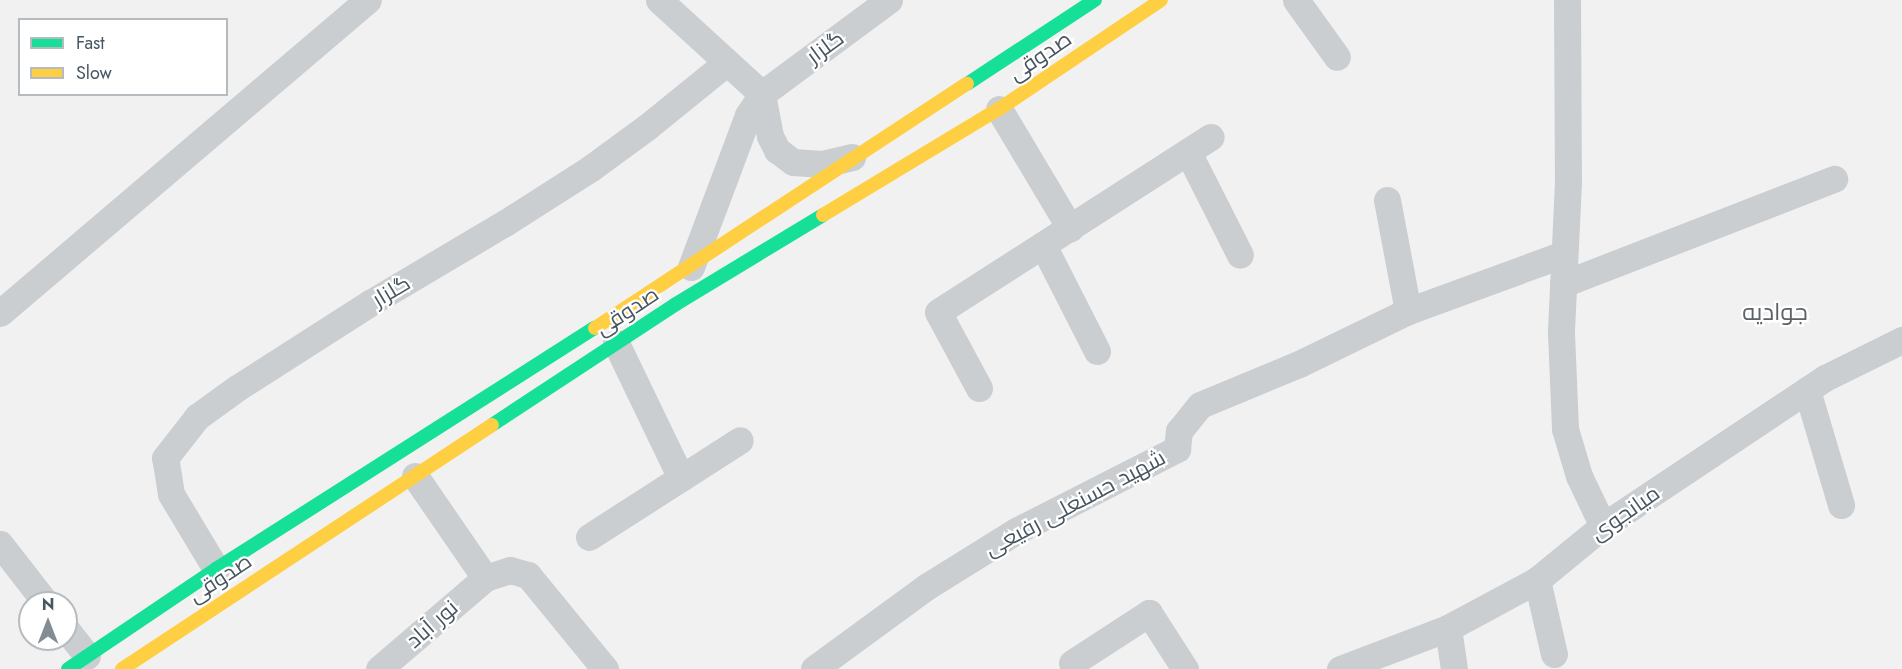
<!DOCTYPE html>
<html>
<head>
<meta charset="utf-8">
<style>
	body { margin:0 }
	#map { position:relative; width:1902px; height:669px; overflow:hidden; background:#f2f1f1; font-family:Jost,Cairo,sans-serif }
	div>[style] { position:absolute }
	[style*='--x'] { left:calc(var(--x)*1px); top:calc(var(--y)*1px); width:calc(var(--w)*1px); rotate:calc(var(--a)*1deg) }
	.street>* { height:27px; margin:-13.5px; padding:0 13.5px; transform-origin:13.5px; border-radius:13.5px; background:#caced1 }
	.fast>* { height:14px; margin:-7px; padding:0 7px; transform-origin:7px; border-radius:7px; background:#16e098 }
	.slow>* { height:14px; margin:-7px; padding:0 7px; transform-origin:7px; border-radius:7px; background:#ffcf43 }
	span { translate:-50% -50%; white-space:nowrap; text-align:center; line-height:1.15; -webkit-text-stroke:4.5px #fff; paint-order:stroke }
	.street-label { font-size:22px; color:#475660 }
	.neighbourhood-label { font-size:24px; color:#5c6266 }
	.legend { position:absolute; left:18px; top:18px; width:210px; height:78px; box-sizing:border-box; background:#fff; border:2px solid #b5bbbf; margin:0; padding:8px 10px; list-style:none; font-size:18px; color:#475660 }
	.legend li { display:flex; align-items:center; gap:12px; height:30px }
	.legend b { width:30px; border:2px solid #b5bbbf }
	.north { position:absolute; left:18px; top:591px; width:60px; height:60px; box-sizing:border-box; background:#fff; border:2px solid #b5bbbf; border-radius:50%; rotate:0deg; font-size:16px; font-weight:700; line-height:24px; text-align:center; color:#475660 }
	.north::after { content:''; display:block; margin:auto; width:21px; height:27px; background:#838c93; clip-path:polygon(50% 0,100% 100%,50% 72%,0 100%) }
</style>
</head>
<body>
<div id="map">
	<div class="street">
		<i style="--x:659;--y:0;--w:139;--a:42.4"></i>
		<i style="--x:762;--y:94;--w:43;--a:79.2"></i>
		<i style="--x:770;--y:136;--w:16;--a:63"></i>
		<i style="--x:777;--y:150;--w:20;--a:37"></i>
		<i style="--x:793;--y:162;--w:29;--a:4"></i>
		<i style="--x:822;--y:164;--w:31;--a:-13"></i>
		<i style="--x:1296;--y:0;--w:70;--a:54.3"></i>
		<i style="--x:1567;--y:0;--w:182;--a:89.7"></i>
		<i style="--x:1568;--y:182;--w:151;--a:92.7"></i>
		<i style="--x:1561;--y:333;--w:96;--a:87.6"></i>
		<i style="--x:1565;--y:429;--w:49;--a:73.4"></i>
		<i style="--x:1579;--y:476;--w:55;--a:64.4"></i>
		<i style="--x:999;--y:109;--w:139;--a:59.2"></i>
		<i style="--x:1188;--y:152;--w:115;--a:63.2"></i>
		<i style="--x:1387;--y:200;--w:113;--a:79.3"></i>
		<i style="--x:1043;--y:245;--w:119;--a:63"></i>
		<i style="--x:691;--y:267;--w:162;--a:-69.4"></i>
		<i style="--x:748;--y:115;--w:25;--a:-56"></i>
		<i style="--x:762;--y:94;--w:158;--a:-36.5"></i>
		<i style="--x:1563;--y:284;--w:291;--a:-21.2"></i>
		<i style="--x:0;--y:313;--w:483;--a:-40.4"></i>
		<i style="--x:616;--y:343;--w:150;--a:64.3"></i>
		<i style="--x:979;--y:388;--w:86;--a:-118.3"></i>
		<i style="--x:938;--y:312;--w:324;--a:-32.7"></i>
		<i style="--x:1807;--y:390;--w:120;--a:73.5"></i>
		<i style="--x:415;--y:476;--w:124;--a:55.5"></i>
		<i style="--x:485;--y:578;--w:26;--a:-18"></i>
		<i style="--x:510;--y:570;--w:19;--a:16"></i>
		<i style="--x:528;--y:575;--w:122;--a:50.7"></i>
		<i style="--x:589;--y:537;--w:179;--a:-32.7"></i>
		<i style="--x:0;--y:544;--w:75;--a:52.1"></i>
		<i style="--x:216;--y:569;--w:87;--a:-121"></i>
		<i style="--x:171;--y:494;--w:36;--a:-99"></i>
		<i style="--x:165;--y:458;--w:52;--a:-52"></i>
		<i style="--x:197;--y:417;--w:49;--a:-35.9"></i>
		<i style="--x:237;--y:388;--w:158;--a:-32.6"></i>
		<i style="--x:370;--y:303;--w:157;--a:-30.7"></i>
		<i style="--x:505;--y:223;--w:102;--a:-32.6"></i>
		<i style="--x:591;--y:168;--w:69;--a:-36.2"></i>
		<i style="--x:647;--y:127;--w:102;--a:-39"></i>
		<i style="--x:1537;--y:580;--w:76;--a:77.1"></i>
		<i style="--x:1448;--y:628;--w:41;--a:81.7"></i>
		<i style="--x:66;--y:629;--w:34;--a:52"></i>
		<i style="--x:1072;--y:663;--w:92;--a:-33"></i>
		<i style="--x:1149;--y:613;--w:67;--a:57.3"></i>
		<i style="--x:379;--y:669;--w:140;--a:-40.6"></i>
		<i style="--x:814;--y:669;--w:139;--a:-36.2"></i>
		<i style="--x:926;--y:587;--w:106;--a:-31.9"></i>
		<i style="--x:1016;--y:531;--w:181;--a:-27"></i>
		<i style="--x:1177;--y:449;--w:18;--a:-84"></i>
		<i style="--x:1179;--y:431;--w:33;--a:-51"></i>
		<i style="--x:1200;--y:405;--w:107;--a:-22.5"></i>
		<i style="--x:1299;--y:364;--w:121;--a:-25.9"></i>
		<i style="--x:1408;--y:311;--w:166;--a:-20.1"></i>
		<i style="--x:1340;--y:669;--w:116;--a:-20.8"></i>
		<i style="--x:1448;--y:628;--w:101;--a:-28.3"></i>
		<i style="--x:1537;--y:580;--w:85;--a:-39.3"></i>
		<i style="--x:1603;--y:526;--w:267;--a:-33.7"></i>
		<i style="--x:1825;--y:378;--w:86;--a:-26.3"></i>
	</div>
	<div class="fast">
		<i style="--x:967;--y:84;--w:153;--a:-33.3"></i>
		<i style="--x:492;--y:425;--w:220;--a:-33.3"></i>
		<i style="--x:676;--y:304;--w:172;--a:-31.2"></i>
		<i style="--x:68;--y:669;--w:179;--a:-34"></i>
		<i style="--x:216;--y:569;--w:449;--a:-32.5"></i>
	</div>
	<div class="slow">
		<i style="--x:823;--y:215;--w:205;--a:-31.1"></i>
		<i style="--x:999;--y:109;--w:195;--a:-33.9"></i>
		<i style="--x:595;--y:328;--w:445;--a:-33.3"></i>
		<i style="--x:122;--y:669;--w:443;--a:-33.4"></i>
	</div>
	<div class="street-label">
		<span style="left:825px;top:47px;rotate:-36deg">گلزار</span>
		<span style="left:1040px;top:56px;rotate:-34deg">صدوقی</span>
		<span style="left:391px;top:291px;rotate:-31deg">گلزار</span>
		<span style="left:627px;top:311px;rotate:-33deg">صدوقی</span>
		<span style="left:1075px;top:503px;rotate:-28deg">شهید حسنعلی رفیعی</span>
		<span style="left:1625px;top:513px;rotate:-35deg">میانجوی</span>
		<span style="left:220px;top:578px;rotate:-33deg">صدوقی</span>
		<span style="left:432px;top:624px;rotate:-41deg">نور آباد</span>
	</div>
	<div class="neighbourhood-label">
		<span style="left:1775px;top:312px">جوادیه</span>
	</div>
	<ul class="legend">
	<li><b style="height:8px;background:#16e098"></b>Fast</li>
	<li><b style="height:8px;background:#ffcf43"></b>Slow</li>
	</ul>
	<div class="north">N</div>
</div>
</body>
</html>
